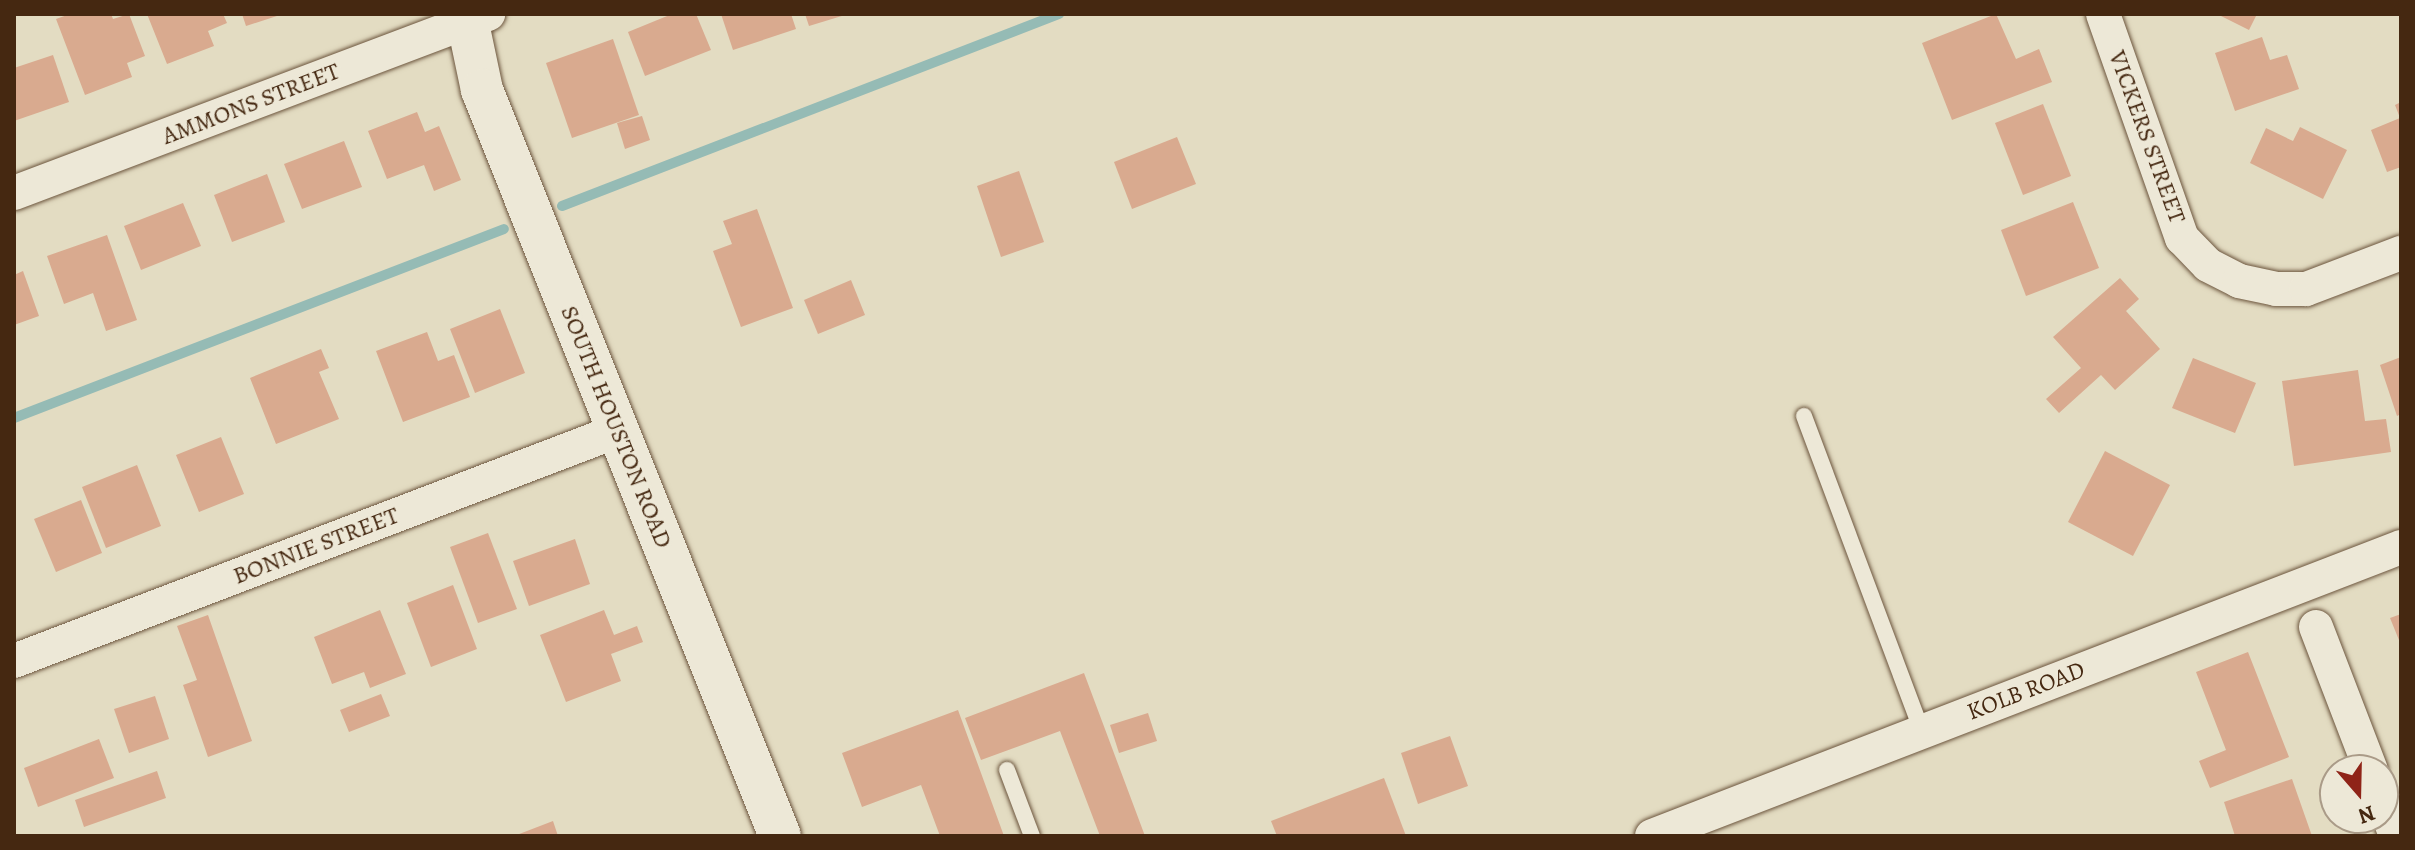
<!DOCTYPE html>
<html>
<head>
<meta charset="utf-8">
<style>
	body { margin:0 }
	#map { position:relative; width:2415px; height:850px; overflow:hidden; background:#e3dcc2; font-family:Alegreya,serif }
	div>[style] { position:absolute }
	[style*='--x'] { left:calc(var(--x)*1px); top:calc(var(--y)*1px); width:calc(var(--w)*1px); rotate:calc(var(--a)*1deg) }
	.stream>* { height:10px; margin:-5px; padding:0 5px; transform-origin:5px; border-radius:5px; background:#95bbb5 }
	.building>* { inset:0; background:#d9aa8f }
	.roads { filter:drop-shadow(0 0 2px #6c553d) drop-shadow(0 0 2px #6c553d) }
	.service>* { height:16px; margin:-8px; padding:0 8px; transform-origin:8px; border-radius:8px; background:#ede8d7 }
	.minor>* { height:34px; margin:-17px; padding:0 17px; transform-origin:17px; border-radius:17px; background:#ede8d7 }
	.tertiary>* { height:42px; margin:-21px; padding:0 21px; transform-origin:21px; border-radius:21px; background:#ede8d7 }
	span { translate:-50% -50%; white-space:nowrap; text-align:center; line-height:1.15; -webkit-text-stroke:6px #ede8d7; paint-order:stroke }
	.street-label { font-size:24px; color:#452811 }
	.frame { position:absolute; inset:0; border:16px solid #452811; pointer-events:none }
	.north { position:absolute; left:2319px; top:754px; width:80px; height:80px; box-sizing:border-box; background:#ede8d7; border:2px solid #aa9b88; border-radius:50%; rotate:160deg; font-size:22px; font-weight:700; line-height:32px; text-align:center; color:#452811 }
	.north::after { content:''; display:block; margin:auto; width:28px; height:36px; background:#8f2418; clip-path:polygon(50% 0,100% 100%,50% 72%,0 100%) }
</style>
</head>
<body>
<div id="map">
	<div class="stream">
		<i style="--x:562;--y:206;--w:533;--a:-21.12"></i>
		<i style="--x:14;--y:418;--w:525;--a:-21.09"></i>
	</div>
	<div class="building">
		<i style="clip-path:polygon(70px 14px,111px 14px,113px 19px,129px 14px,145px 56px,127px 63px,132px 77px,85px 95px,56px 19px)"></i>
		<i style="clip-path:polygon(147px 14px,223px 14px,227px 23px,208px 31px,214px 46px,167px 64px)"></i>
		<i style="clip-path:polygon(242px 14px,280px 14px,280px 15px,246px 26px)"></i>
		<i style="clip-path:polygon(672px 14px,696px 14px,711px 50px,645px 76px,628px 32px)"></i>
		<i style="clip-path:polygon(721px 14px,791px 14px,796px 29px,733px 50px)"></i>
		<i style="clip-path:polygon(805px 14px,844px 14px,845px 15px,809px 26px)"></i>
		<i style="clip-path:polygon(1996px 14px,2016px 59px,2039px 49px,2052px 82px,1952px 120px,1922px 43px)"></i>
		<i style="clip-path:polygon(2217px 14px,2257px 14px,2249px 30px)"></i>
		<i style="clip-path:polygon(2262px 37px,2270px 60px,2287px 55px,2299px 89px,2235px 111px,2215px 53px)"></i>
		<i style="clip-path:polygon(613px 39px,639px 115px,572px 138px,546px 63px)"></i>
		<i style="clip-path:polygon(53px 55px,69px 102px,14px 121px,14px 68px)"></i>
		<i style="clip-path:polygon(2401px 102px,2401px 167px,2387px 172px,2371px 130px,2400px 118px,2395px 105px)"></i>
		<i style="clip-path:polygon(2043px 104px,2071px 176px,2023px 195px,1995px 123px)"></i>
		<i style="clip-path:polygon(417px 112px,425px 132px,439px 126px,461px 180px,434px 191px,424px 165px,387px 179px,368px 131px)"></i>
		<i style="clip-path:polygon(642px 116px,650px 140px,625px 149px,617px 123px)"></i>
		<i style="clip-path:polygon(2300px 127px,2347px 150px,2323px 199px,2250px 163px,2266px 128px,2293px 141px)"></i>
		<i style="clip-path:polygon(1177px 137px,1196px 184px,1132px 209px,1114px 162px)"></i>
		<i style="clip-path:polygon(344px 141px,362px 187px,302px 209px,284px 164px)"></i>
		<i style="clip-path:polygon(1019px 171px,1044px 242px,1001px 257px,977px 186px)"></i>
		<i style="clip-path:polygon(267px 174px,285px 222px,232px 242px,214px 195px)"></i>
		<i style="clip-path:polygon(2073px 202px,2099px 268px,2026px 296px,2001px 230px)"></i>
		<i style="clip-path:polygon(183px 203px,201px 246px,141px 270px,124px 226px)"></i>
		<i style="clip-path:polygon(757px 209px,793px 308px,741px 327px,713px 251px,732px 244px,723px 221px)"></i>
		<i style="clip-path:polygon(107px 235px,137px 320px,106px 331px,93px 293px,64px 304px,47px 256px)"></i>
		<i style="clip-path:polygon(23px 271px,39px 316px,14px 325px,14px 275px)"></i>
		<i style="clip-path:polygon(2120px 278px,2139px 299px,2126px 311px,2160px 349px,2115px 390px,2101px 375px,2059px 413px,2046px 399px,2081px 368px,2053px 337px)"></i>
		<i style="clip-path:polygon(851px 280px,865px 315px,818px 334px,804px 300px)"></i>
		<i style="clip-path:polygon(500px 309px,525px 373px,475px 393px,450px 329px)"></i>
		<i style="clip-path:polygon(427px 332px,438px 361px,454px 355px,470px 397px,403px 422px,376px 351px)"></i>
		<i style="clip-path:polygon(321px 349px,329px 368px,319px 372px,339px 419px,276px 444px,250px 378px)"></i>
		<i style="clip-path:polygon(2401px 357px,2401px 414px,2397px 416px,2380px 365px)"></i>
		<i style="clip-path:polygon(2193px 358px,2256px 383px,2235px 433px,2172px 408px)"></i>
		<i style="clip-path:polygon(2358px 370px,2365px 421px,2386px 419px,2391px 452px,2294px 466px,2282px 381px)"></i>
		<i style="clip-path:polygon(221px 437px,244px 494px,199px 512px,176px 455px)"></i>
		<i style="clip-path:polygon(2105px 451px,2170px 485px,2133px 556px,2068px 522px)"></i>
		<i style="clip-path:polygon(137px 465px,161px 526px,106px 548px,82px 487px)"></i>
		<i style="clip-path:polygon(81px 500px,102px 553px,56px 572px,34px 519px)"></i>
		<i style="clip-path:polygon(488px 533px,517px 609px,478px 623px,450px 547px)"></i>
		<i style="clip-path:polygon(575px 539px,590px 584px,529px 606px,513px 561px)"></i>
		<i style="clip-path:polygon(453px 585px,477px 649px,431px 667px,407px 603px)"></i>
		<i style="clip-path:polygon(380px 610px,406px 674px,370px 688px,364px 672px,332px 684px,314px 637px)"></i>
		<i style="clip-path:polygon(604px 610px,614px 635px,637px 626px,643px 642px,611px 654px,621px 681px,566px 702px,540px 635px)"></i>
		<i style="clip-path:polygon(2401px 614px,2401px 645px,2390px 618px)"></i>
		<i style="clip-path:polygon(208px 615px,252px 741px,208px 757px,183px 685px,197px 680px,177px 626px)"></i>
		<i style="clip-path:polygon(2248px 652px,2289px 757px,2210px 788px,2199px 761px,2226px 750px,2196px 672px)"></i>
		<i style="clip-path:polygon(1084px 673px,1145px 836px,1100px 836px,1060px 731px,981px 760px,965px 718px)"></i>
		<i style="clip-path:polygon(381px 694px,390px 716px,349px 732px,340px 710px)"></i>
		<i style="clip-path:polygon(155px 696px,169px 739px,129px 753px,114px 709px)"></i>
		<i style="clip-path:polygon(958px 710px,1004px 836px,940px 836px,921px 785px,862px 807px,842px 753px)"></i>
		<i style="clip-path:polygon(1148px 713px,1157px 741px,1119px 753px,1110px 725px)"></i>
		<i style="clip-path:polygon(1450px 736px,1468px 786px,1418px 804px,1401px 753px)"></i>
		<i style="clip-path:polygon(99px 739px,114px 778px,38px 807px,24px 768px)"></i>
		<i style="clip-path:polygon(157px 771px,166px 798px,84px 827px,75px 800px)"></i>
		<i style="clip-path:polygon(1384px 778px,1406px 836px,1277px 836px,1271px 821px)"></i>
		<i style="clip-path:polygon(2292px 779px,2312px 836px,2235px 836px,2224px 802px)"></i>
		<i style="clip-path:polygon(553px 821px,558px 836px,514px 836px)"></i>
	</div>
	<div class="roads">
		<div class="service">
			<i style="--x:1804;--y:416;--w:337;--a:69.5"></i>
			<i style="--x:1007;--y:770;--w:71;--a:69.3"></i>
		</div>
		<div class="minor">
			<i style="--x:2103;--y:14;--w:238;--a:70.6"></i>
			<i style="--x:2182;--y:238;--w:37;--a:46"></i>
			<i style="--x:2208;--y:265;--w:35;--a:27"></i>
			<i style="--x:2239;--y:281;--w:38;--a:12"></i>
			<i style="--x:2276;--y:289;--w:30;--a:0"></i>
			<i style="--x:2306;--y:289;--w:102;--a:-20.8"></i>
			<i style="--x:14;--y:193;--w:507;--a:-20.69"></i>
			<i style="--x:2316;--y:627;--w:153;--a:69"></i>
			<i style="--x:14;--y:661;--w:645;--a:-20.88"></i>
			<i style="--x:2383;--y:803;--w:35;--a:68"></i>
			<i style="--x:1652;--y:836;--w:803;--a:-21.1"></i>
		</div>
		<div class="tertiary">
			<i style="--x:466;--y:14;--w:78;--a:78.1"></i>
			<i style="--x:482;--y:90;--w:803;--a:68.23"></i>
		</div>
	</div>
	<div class="street-label">
		<span style="left:251px;top:104px;rotate:-21deg">AMMONS STREET</span>
		<span style="left:2147px;top:137px;rotate:70deg">VICKERS STREET</span>
		<span style="left:616px;top:427px;rotate:68deg">SOUTH HOUSTON ROAD</span>
		<span style="left:316px;top:546px;rotate:-21deg">BONNIE STREET</span>
		<span style="left:2026px;top:691px;rotate:-21deg">KOLB ROAD</span>
	</div>
	<div class="frame"></div>
	<div class="north">N</div>
</div>
</body>
</html>
